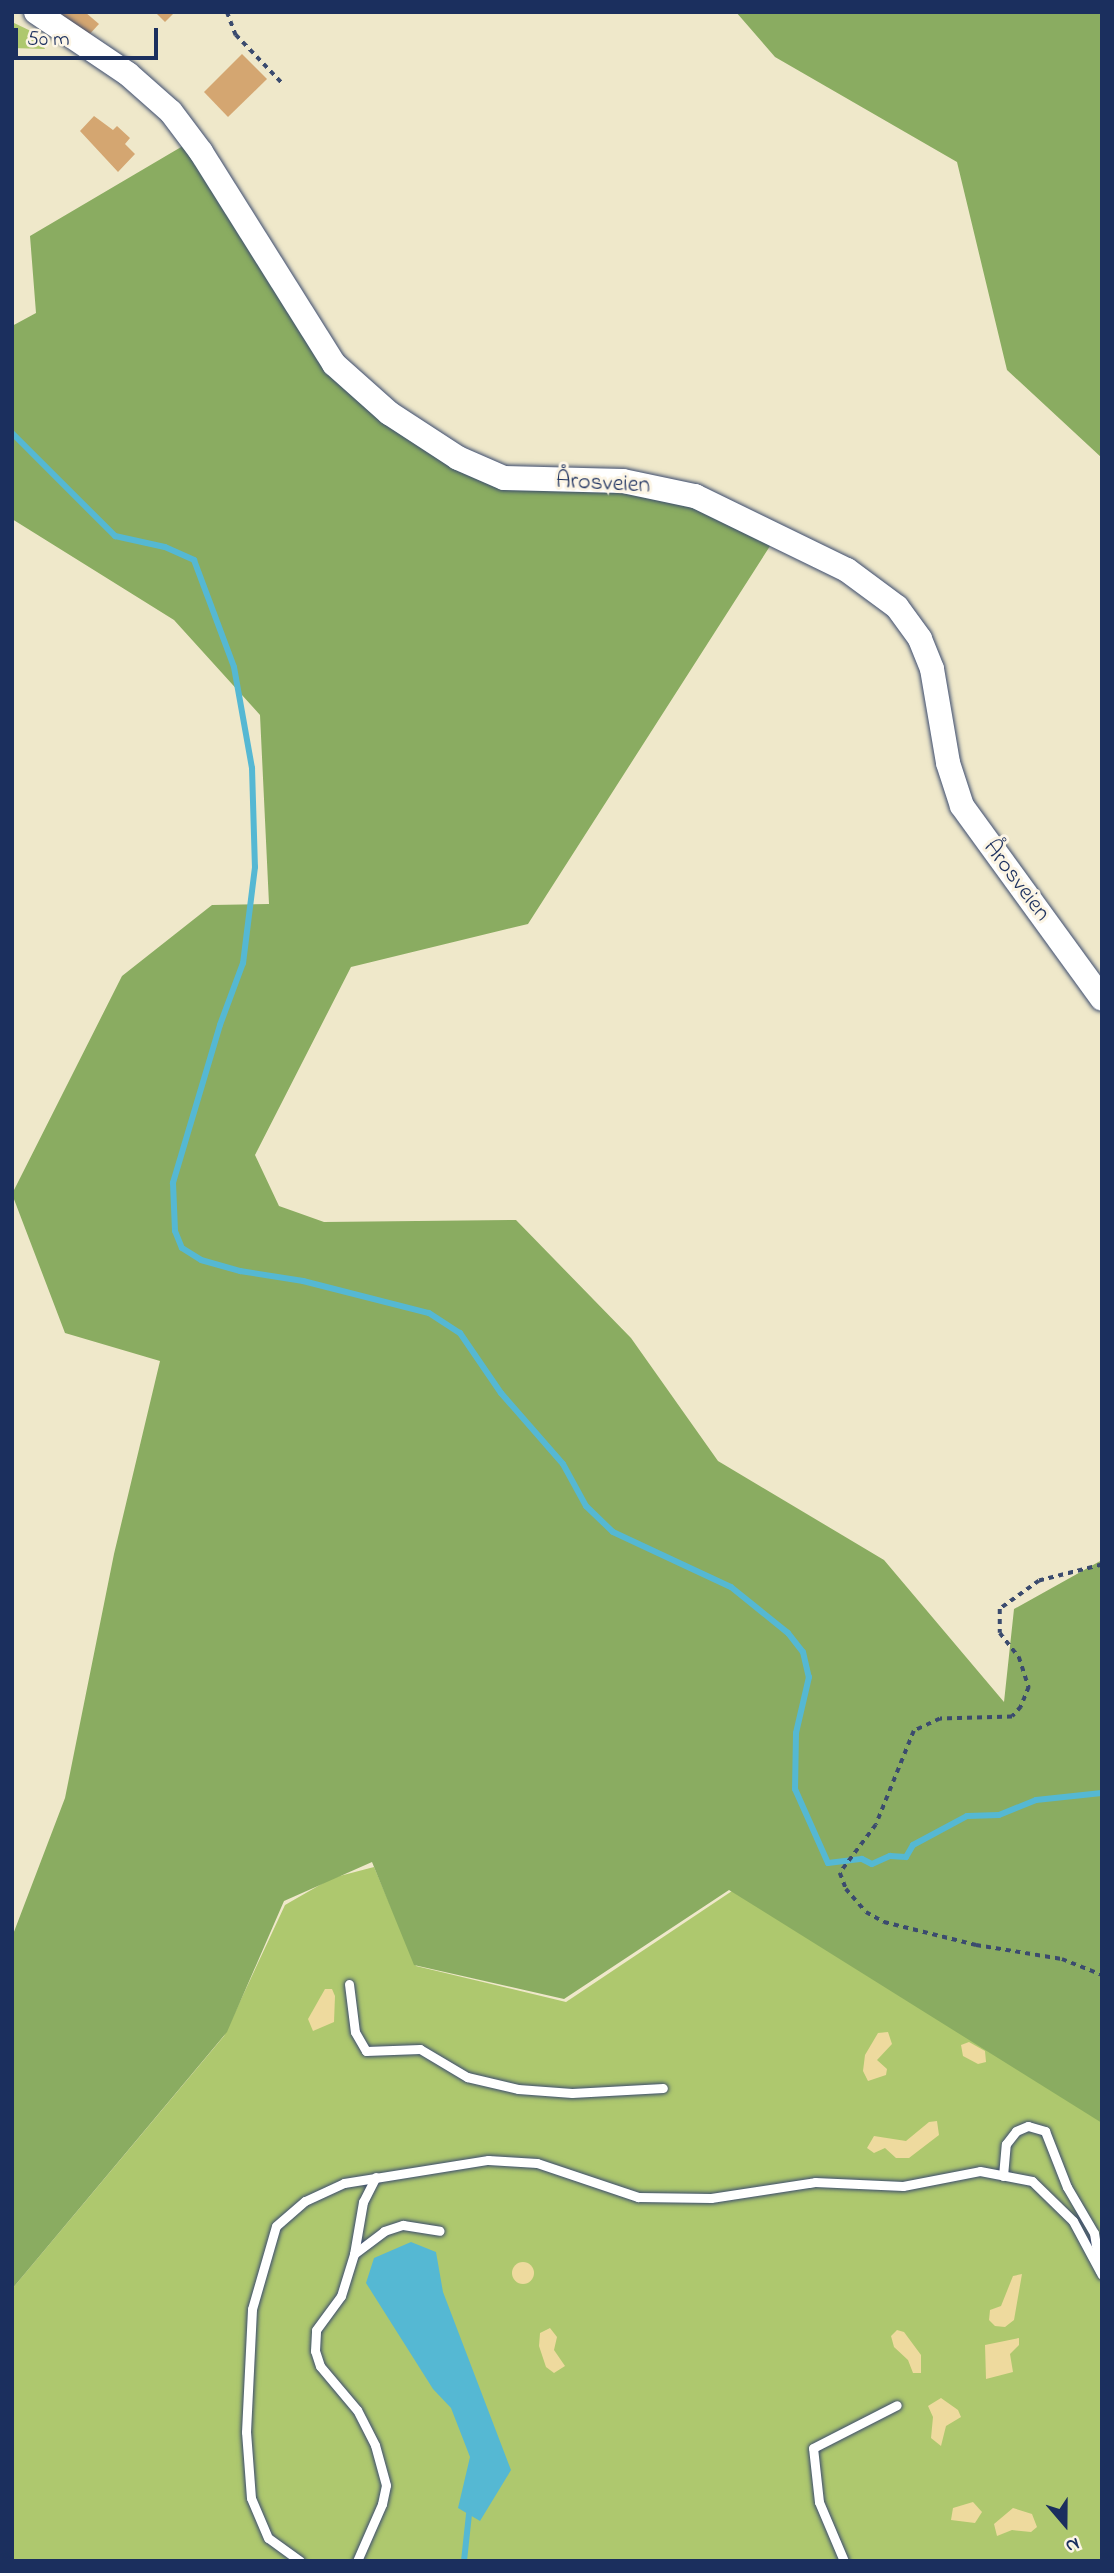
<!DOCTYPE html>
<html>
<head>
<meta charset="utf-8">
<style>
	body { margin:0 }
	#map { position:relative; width:1114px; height:2573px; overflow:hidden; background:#efe8ca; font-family:"Indie Flower",sans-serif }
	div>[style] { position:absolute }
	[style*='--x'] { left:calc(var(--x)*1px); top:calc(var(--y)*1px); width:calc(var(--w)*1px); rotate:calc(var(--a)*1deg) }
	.green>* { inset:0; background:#aec86e }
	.forest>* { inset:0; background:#8aac61 }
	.sand>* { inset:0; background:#eeda9e }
	.round { border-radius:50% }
	.water>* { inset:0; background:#55b8d3 }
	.stream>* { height:6px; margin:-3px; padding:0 3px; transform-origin:3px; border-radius:3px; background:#55b8d3 }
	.building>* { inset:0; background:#d4a671 }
	.path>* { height:3.5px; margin-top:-1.75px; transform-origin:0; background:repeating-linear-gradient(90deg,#3b4b6e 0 5px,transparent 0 10px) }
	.roads { filter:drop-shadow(0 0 2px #3b4b6e) drop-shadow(0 0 2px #3b4b6e) }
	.service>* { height:9px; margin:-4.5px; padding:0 4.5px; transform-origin:4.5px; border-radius:4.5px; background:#fff }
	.secondary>* { height:24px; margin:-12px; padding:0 12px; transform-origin:12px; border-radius:12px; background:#fff }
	span { translate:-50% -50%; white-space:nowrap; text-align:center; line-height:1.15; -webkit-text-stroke:6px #fcf5e5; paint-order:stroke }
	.street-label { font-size:24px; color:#1b2f5e }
	.frame { position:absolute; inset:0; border:14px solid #1b2f5e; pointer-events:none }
	.north { position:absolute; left:1030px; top:2489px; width:70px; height:70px; -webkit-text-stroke:5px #fcf5e5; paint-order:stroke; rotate:160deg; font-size:19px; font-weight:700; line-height:28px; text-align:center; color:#1b2f5e }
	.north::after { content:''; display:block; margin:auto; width:24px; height:32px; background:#1b2f5e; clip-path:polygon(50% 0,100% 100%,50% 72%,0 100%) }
	.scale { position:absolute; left:14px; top:28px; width:144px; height:32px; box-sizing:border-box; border:4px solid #1b2f5e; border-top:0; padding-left:9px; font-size:21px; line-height:24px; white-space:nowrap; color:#1b2f5e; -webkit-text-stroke:5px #fcf5e5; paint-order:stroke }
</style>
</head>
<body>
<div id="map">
	<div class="green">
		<i style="clip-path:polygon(12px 22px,37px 34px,45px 49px,12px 48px)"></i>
		<i style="clip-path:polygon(374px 1867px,416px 1966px,566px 2002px,732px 1891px,1102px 2118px,1102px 2561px,12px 2561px,12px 2289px,224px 2036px,285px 1905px,332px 1878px)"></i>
	</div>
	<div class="forest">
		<i style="clip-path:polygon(736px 12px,1102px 12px,1102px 458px,1007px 370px,957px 162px,775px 57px)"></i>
		<i style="clip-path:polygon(193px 140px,336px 367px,476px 466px,628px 474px,779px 532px,528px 924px,351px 967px,255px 1155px,279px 1206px,324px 1222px,516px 1220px,631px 1338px,718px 1461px,884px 1560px,1004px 1702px,1014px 1609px,1102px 1560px,1102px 2123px,729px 1890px,564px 1999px,414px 1965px,372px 1862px,284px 1901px,227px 2032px,12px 2289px,12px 1937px,65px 1798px,114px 1554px,160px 1361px,65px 1333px,12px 1194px,122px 976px,212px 905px,269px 904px,260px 715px,174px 620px,12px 519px,12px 326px,36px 313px,30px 236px)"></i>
	</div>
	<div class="sand">
		<i style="clip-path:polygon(325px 1989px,332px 1989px,335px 1996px,334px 2022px,313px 2031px,308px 2019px)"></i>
		<i style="clip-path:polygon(888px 2032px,892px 2044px,877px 2060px,887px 2069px,886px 2075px,868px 2081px,863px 2071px,865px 2055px,878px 2033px)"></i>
		<i style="clip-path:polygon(969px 2042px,985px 2051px,986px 2062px,978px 2064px,963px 2056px,961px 2045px)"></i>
		<i style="clip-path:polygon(937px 2121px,939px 2135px,909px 2158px,896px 2158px,885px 2148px,874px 2153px,867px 2148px,874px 2136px,906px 2141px,929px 2122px)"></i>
		<i class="round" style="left:512px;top:2262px;width:22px;height:22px"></i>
		<i style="clip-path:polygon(1022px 2274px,1014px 2320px,1005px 2327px,995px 2326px,989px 2320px,990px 2310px,1001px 2306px,1013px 2276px)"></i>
		<i style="clip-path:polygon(550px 2328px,557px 2337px,554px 2350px,565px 2366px,554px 2373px,546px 2367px,539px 2346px,540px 2333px)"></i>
		<i style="clip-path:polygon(897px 2330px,904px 2332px,921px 2355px,921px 2373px,913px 2373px,908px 2360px,894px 2347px,891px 2336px)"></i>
		<i style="clip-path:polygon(1019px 2338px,1019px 2345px,1010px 2354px,1013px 2372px,986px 2379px,985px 2345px)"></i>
		<i style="clip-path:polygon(941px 2398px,958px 2410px,961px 2417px,946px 2426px,941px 2446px,931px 2438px,933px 2417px,928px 2406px)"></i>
		<i style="clip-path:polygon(973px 2502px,982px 2512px,975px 2523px,951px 2520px,953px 2508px)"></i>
		<i style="clip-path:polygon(1013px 2508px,1032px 2514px,1037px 2527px,1031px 2532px,1012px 2530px,997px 2536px,994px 2524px)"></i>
	</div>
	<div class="water">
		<i style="clip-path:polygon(411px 2242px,436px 2252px,443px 2292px,511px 2470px,480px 2521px,458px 2508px,470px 2457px,451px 2408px,433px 2389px,366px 2283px,374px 2258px)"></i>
	</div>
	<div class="stream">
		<i style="--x:12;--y:433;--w:146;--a:45"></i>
		<i style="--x:115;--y:536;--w:51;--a:12.4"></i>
		<i style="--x:165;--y:547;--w:32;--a:24"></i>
		<i style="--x:194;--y:560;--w:114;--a:69.5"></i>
		<i style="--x:234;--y:667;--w:103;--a:79.9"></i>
		<i style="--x:252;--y:768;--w:99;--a:88.3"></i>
		<i style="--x:255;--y:867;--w:97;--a:97.1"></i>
		<i style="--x:243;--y:963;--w:66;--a:110.4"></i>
		<i style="--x:220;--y:1025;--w:165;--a:106.6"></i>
		<i style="--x:173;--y:1183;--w:48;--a:87.6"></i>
		<i style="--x:175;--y:1231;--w:18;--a:68"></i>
		<i style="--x:182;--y:1248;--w:22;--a:32"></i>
		<i style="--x:201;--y:1260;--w:41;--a:15.8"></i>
		<i style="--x:240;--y:1271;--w:64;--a:9"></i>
		<i style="--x:303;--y:1281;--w:130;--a:14.3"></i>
		<i style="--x:429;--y:1313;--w:37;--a:33"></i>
		<i style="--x:460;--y:1333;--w:73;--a:55.7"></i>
		<i style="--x:501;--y:1393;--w:94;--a:48.9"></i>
		<i style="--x:563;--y:1464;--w:48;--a:61.3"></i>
		<i style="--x:586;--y:1506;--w:37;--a:44"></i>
		<i style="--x:613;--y:1532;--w:130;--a:25"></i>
		<i style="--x:731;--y:1587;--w:73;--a:38.9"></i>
		<i style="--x:788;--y:1633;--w:24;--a:52"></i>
		<i style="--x:803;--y:1652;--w:26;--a:77"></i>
		<i style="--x:809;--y:1677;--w:57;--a:103.1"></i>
		<i style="--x:796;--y:1733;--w:56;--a:91"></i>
		<i style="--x:795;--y:1789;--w:81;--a:66"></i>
		<i style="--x:828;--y:1863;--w:34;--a:-7"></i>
		<i style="--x:862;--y:1859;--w:11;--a:27"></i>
		<i style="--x:872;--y:1864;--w:20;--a:-24"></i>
		<i style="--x:890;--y:1856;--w:16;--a:4"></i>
		<i style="--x:906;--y:1857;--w:14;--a:-60"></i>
		<i style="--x:913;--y:1845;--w:61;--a:-28.2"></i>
		<i style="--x:967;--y:1816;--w:32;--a:-2"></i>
		<i style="--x:999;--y:1815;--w:40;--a:-22"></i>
		<i style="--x:1036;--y:1800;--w:66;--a:-6.1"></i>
		<i style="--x:464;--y:2561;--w:47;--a:-83.9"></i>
	</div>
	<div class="building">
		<i style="clip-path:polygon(55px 12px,85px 12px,99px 24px,86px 38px)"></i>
		<i style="clip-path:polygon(155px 12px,175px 12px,165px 22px)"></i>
		<i style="clip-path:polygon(242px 54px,267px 79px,228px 117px,204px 92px)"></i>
		<i style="clip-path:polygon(94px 116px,113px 130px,117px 126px,130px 138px,125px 144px,135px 154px,118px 172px,80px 131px)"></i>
	</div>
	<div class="path">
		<i style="--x:227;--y:12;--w:25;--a:69"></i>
		<i style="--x:236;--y:35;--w:66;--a:46.2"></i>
		<i style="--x:1102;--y:1565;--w:65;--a:165.7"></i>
		<i style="--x:1039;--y:1581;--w:48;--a:144.3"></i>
		<i style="--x:1000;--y:1609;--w:24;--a:90"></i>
		<i style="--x:1000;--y:1633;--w:31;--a:52"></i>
		<i style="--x:1019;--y:1657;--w:32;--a:72"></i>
		<i style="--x:1029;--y:1687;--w:22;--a:112"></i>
		<i style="--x:1021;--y:1707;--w:13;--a:132"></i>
		<i style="--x:1012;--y:1717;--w:72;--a:178.4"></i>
		<i style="--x:940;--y:1719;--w:29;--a:155"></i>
		<i style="--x:914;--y:1731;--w:101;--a:112"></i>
		<i style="--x:876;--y:1825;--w:60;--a:126.9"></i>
		<i style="--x:840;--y:1873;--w:17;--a:69"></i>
		<i style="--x:846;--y:1889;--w:30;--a:49"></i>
		<i style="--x:866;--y:1912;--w:21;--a:29"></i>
		<i style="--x:884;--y:1922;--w:95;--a:14"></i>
		<i style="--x:976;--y:1945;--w:87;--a:9.2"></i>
		<i style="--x:1062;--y:1959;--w:43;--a:21.8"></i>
	</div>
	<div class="roads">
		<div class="service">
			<i style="--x:349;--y:1984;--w:48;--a:82.9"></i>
			<i style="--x:355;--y:2032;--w:22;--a:60"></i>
			<i style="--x:366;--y:2051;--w:54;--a:-2.1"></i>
			<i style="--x:420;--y:2049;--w:55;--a:30.8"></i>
			<i style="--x:467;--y:2077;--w:52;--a:13.2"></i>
			<i style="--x:518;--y:2089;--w:54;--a:4.2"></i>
			<i style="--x:572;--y:2093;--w:91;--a:-3.1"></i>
			<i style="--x:1003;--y:2176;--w:32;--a:-85"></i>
			<i style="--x:1006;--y:2144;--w:16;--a:-52"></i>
			<i style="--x:1016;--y:2131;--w:13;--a:-23"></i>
			<i style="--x:1028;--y:2126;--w:18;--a:16"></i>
			<i style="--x:1045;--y:2131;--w:60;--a:68.6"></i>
			<i style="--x:1067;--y:2187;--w:53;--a:59.6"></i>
			<i style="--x:1094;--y:2233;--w:38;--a:81"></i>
			<i style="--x:354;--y:2254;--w:38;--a:-37"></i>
			<i style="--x:384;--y:2231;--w:20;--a:-18"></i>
			<i style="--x:403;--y:2225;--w:37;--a:9"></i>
			<i style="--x:300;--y:2561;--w:39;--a:-144"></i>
			<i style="--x:268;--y:2538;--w:43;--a:-113"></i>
			<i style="--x:251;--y:2498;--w:66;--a:-94.3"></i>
			<i style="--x:246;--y:2432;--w:123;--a:-87.2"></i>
			<i style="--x:252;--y:2309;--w:86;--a:-73.9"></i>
			<i style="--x:276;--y:2226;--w:38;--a:-41"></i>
			<i style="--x:305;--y:2201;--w:43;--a:-24.8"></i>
			<i style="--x:344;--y:2183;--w:146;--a:-9.1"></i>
			<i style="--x:488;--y:2160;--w:49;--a:3.5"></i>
			<i style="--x:537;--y:2163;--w:107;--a:18.6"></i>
			<i style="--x:638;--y:2197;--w:73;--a:0.8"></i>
			<i style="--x:711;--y:2198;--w:105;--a:-8.7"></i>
			<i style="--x:815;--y:2182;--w:88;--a:2.6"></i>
			<i style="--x:903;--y:2186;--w:78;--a:-11"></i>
			<i style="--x:980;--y:2171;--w:53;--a:10.9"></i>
			<i style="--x:1032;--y:2181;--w:57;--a:44.3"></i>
			<i style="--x:1073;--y:2221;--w:61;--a:61.8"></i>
			<i style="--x:357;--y:2561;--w:62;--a:-66.3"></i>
			<i style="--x:382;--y:2504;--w:19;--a:-78"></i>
			<i style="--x:386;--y:2485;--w:41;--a:-105.4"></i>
			<i style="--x:375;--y:2445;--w:39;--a:-117"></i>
			<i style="--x:357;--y:2410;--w:57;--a:-130.1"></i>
			<i style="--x:320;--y:2366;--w:16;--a:-108"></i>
			<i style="--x:315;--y:2351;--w:21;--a:-87"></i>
			<i style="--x:316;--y:2330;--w:42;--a:-53.7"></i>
			<i style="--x:341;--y:2296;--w:44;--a:-72.8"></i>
			<i style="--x:354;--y:2254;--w:53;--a:-80.2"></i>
			<i style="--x:363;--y:2202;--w:28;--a:-63"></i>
			<i style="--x:844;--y:2561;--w:64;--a:-113"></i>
			<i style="--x:819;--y:2502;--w:54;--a:-96.3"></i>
			<i style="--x:813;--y:2448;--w:94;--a:-27.1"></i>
		</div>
		<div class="secondary">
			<i style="--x:36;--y:12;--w:111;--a:34"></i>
			<i style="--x:128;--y:74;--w:57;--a:41.5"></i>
			<i style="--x:171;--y:112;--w:50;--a:53.1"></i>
			<i style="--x:201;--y:152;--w:250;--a:57.9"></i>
			<i style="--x:334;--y:364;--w:74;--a:41.7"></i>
			<i style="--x:389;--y:413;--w:82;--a:33.1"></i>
			<i style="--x:458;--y:458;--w:50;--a:23.5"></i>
			<i style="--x:504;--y:478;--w:119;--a:1.4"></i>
			<i style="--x:623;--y:481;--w:74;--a:11.8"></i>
			<i style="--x:695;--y:496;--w:169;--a:26"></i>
			<i style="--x:847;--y:570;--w:62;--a:36.5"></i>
			<i style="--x:897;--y:607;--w:39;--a:54"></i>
			<i style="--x:920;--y:639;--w:32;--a:68"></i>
			<i style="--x:932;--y:669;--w:95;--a:80.3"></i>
			<i style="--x:948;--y:763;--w:45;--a:72"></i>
			<i style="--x:962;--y:806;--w:238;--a:54"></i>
		</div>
	</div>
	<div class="street-label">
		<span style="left:603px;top:484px;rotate:3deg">Årosveien</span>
		<span style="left:1016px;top:881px;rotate:53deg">Årosveien</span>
	</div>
	<div class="frame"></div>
	<div class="north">N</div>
	<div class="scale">50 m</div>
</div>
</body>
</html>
